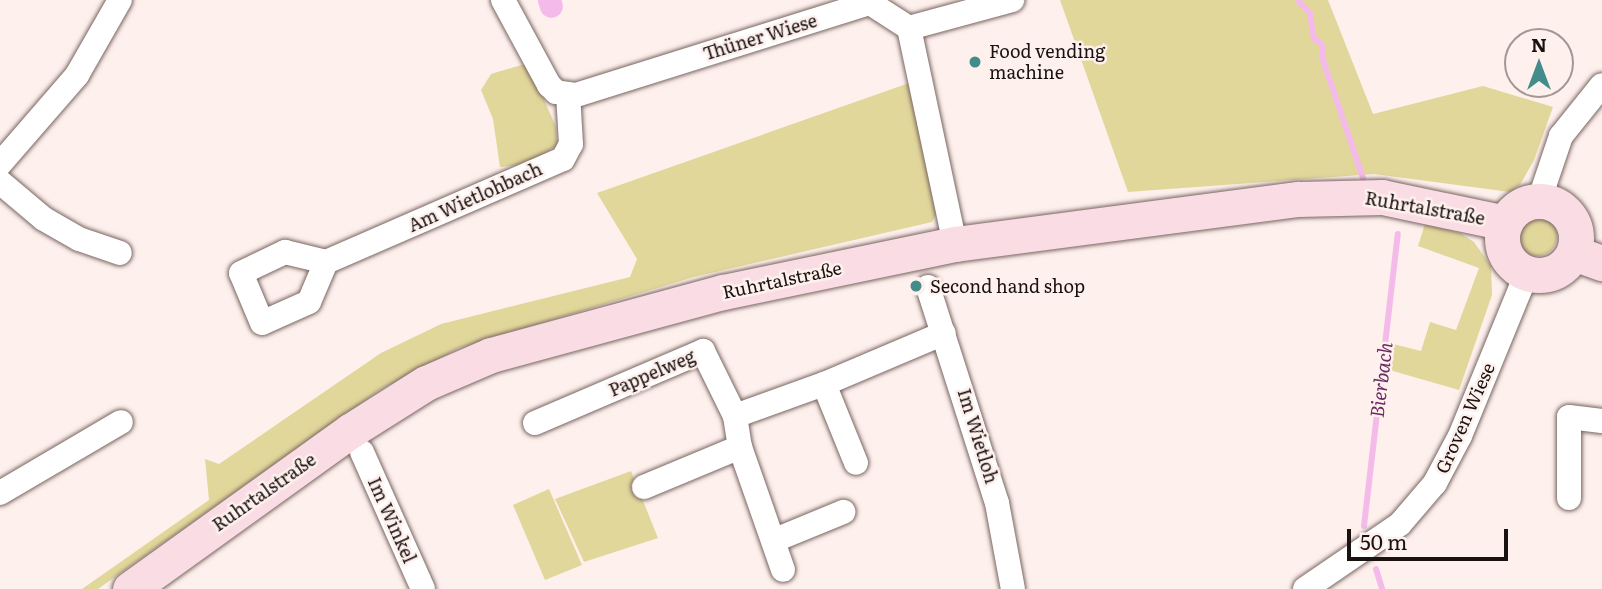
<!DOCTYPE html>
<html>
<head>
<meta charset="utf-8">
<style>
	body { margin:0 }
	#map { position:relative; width:1602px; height:589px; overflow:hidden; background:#fef0ed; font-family:Literata,serif }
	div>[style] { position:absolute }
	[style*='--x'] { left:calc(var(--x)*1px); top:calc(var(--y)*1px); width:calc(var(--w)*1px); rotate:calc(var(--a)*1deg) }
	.green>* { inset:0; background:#e2d79b }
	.round { border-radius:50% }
	.stream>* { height:6px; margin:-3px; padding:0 3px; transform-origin:3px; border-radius:3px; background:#f4bbea }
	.canal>* { height:23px; margin:-11.5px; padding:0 11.5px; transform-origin:11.5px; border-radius:11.5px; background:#f4bbea }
	.roads { filter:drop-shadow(0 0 2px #786560) drop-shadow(0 0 2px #786560) }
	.street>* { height:24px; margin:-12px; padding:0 12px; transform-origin:12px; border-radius:12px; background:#fff }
	.secondary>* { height:35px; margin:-17.5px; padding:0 17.5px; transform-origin:17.5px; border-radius:17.5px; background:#fadce4 }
	.secondary>.ring { margin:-17.5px; padding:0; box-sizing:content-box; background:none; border:35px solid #fadce4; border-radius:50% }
	.dots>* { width:19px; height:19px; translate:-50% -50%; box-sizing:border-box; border:4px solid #fef0ed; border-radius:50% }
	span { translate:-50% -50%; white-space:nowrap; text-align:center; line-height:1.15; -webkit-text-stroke:5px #fef0ed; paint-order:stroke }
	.street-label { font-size:18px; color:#191210 }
	.poi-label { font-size:18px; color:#191210 }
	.left { translate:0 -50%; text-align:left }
	.water-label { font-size:19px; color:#692962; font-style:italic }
	.north { position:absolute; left:1504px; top:28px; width:70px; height:70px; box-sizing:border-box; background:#fef0ed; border:2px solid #a29795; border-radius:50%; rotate:0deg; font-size:19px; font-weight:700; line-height:28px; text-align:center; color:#191210 }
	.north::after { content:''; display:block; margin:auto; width:24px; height:32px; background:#448c8b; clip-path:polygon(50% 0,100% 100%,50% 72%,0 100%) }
	.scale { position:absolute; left:1347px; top:529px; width:161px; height:32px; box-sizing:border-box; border:4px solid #191210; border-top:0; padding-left:9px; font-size:21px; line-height:24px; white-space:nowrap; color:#191210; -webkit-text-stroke:5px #fef0ed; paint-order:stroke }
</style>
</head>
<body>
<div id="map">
	<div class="green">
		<i style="clip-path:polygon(1060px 0,1328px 0,1373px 114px,1483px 86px,1553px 107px,1534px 160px,1520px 185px,1510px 192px,1374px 174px,1128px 192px)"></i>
		<i style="clip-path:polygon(528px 63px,556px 127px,557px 145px,529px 164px,500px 167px,493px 119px,481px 90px,491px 74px)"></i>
		<i style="clip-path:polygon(912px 82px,939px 210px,932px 222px,694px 277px,459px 348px,380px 390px,98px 589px,82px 589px,209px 500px,205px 459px,219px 464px,381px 353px,441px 324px,630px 277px,637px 259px,597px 193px)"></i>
		<i class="round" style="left:1517px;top:216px;width:40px;height:40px"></i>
		<i style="clip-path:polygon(1425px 224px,1460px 233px,1474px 242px,1491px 266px,1492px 295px,1459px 390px,1386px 369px,1389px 343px,1421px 351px,1430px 322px,1456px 330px,1479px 268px,1418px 246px)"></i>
		<i style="clip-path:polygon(631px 471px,658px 538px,584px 562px,555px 499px)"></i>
		<i style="clip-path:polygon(549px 489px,582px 565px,545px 580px,513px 505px)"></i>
	</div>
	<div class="stream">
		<i style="--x:1298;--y:0;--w:18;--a:49"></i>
		<i style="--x:1310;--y:14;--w:24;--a:81"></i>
		<i style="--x:1314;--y:38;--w:12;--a:42"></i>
		<i style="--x:1323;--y:46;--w:14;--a:90"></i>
		<i style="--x:1323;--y:60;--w:125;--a:71.3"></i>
		<i style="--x:1364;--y:526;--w:294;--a:-83.4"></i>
		<i style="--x:1376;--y:569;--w:21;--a:73"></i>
	</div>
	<div class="canal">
		<i style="--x:549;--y:0;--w:6;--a:72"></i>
	</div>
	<div class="roads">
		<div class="street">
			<i style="--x:503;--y:0;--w:97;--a:61.6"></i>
			<i style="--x:549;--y:85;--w:10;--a:45"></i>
			<i style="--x:556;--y:92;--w:20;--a:9"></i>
			<i style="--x:576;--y:95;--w:308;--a:-17.4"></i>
			<i style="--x:870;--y:3;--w:46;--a:32.7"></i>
			<i style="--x:909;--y:28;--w:221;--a:78"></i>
			<i style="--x:909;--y:28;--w:107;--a:-15.2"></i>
			<i style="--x:0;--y:164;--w:118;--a:-49.1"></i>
			<i style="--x:77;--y:75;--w:86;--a:-60.2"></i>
			<i style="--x:0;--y:182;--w:57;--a:40.1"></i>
			<i style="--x:44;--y:219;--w:40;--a:29.7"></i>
			<i style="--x:79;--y:239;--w:43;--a:18.9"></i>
			<i style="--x:1539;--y:201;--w:69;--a:-71.3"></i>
			<i style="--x:1561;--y:136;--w:65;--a:-51.2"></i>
			<i style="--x:326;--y:262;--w:43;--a:113"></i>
			<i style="--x:309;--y:302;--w:51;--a:155.9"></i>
			<i style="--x:262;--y:323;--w:54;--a:-112.8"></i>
			<i style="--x:241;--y:273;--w:49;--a:-25.5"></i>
			<i style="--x:285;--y:252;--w:42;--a:13.7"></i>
			<i style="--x:326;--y:262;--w:258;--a:-23.5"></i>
			<i style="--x:563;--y:159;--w:17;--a:-62"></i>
			<i style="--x:571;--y:144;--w:50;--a:-93.4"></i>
			<i style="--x:928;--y:287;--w:227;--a:72.3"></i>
			<i style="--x:997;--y:503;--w:87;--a:79.5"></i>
			<i style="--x:824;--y:384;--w:85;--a:67.9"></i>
			<i style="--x:735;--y:416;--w:31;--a:81"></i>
			<i style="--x:740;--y:447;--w:130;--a:70.7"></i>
			<i style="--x:535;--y:423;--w:183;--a:-23.2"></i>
			<i style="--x:703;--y:351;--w:72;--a:63.8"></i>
			<i style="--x:735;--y:416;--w:95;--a:-19.8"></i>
			<i style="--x:824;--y:384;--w:130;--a:-23"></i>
			<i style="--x:362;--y:452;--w:150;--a:66"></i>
			<i style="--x:644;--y:487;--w:104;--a:-22.6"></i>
			<i style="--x:0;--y:493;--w:140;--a:-30.4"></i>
			<i style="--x:1569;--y:498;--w:81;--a:-90"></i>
			<i style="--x:1569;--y:417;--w:33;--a:7"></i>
			<i style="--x:775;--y:540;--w:74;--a:-22.4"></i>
			<i style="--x:1305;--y:589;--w:115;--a:-34.4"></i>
			<i style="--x:1400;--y:524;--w:54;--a:-49.5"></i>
			<i style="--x:1435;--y:483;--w:53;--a:-62"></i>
			<i style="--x:1460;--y:436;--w:176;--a:-67.7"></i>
		</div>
		<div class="secondary">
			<i class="ring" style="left:1502px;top:201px;width:39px;height:39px"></i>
			<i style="--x:1574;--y:253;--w:30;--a:20"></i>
			<i style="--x:130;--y:589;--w:271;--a:-35.7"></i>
			<i style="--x:350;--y:431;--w:90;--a:-32.3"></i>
			<i style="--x:426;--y:383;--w:71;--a:-23.3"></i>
			<i style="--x:491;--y:355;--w:240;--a:-15.2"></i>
			<i style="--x:723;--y:292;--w:237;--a:-11.7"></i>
			<i style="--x:955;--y:244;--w:346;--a:-7.5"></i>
			<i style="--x:1298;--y:199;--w:84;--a:-1.4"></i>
			<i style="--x:1382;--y:197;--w:126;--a:11.9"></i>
		</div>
	</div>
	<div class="dots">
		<i style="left:975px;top:62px;background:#448c8b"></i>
		<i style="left:916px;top:286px;background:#448c8b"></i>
	</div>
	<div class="street-label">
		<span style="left:760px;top:37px;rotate:-17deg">Thüner Wiese</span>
		<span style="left:475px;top:197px;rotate:-24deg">Am Wietlohbach</span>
		<span style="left:1425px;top:208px;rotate:10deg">Ruhrtalstraße</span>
		<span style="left:782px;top:280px;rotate:-12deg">Ruhrtalstraße</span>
		<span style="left:652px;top:373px;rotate:-23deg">Pappelweg</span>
		<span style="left:1465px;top:418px;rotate:-66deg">Groven Wiese</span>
		<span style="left:978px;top:436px;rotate:73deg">Im Wietloh</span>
		<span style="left:264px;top:492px;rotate:-35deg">Ruhrtalstraße</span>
		<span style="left:392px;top:520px;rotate:66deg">Im Winkel</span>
	</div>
	<div class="poi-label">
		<span class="left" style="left:989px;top:62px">Food vending<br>machine</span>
		<span class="left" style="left:930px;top:286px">Second hand shop</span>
	</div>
	<div class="water-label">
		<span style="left:1381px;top:380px;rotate:-83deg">Bierbach</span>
	</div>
	<div class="north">N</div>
	<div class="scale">50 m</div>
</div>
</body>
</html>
